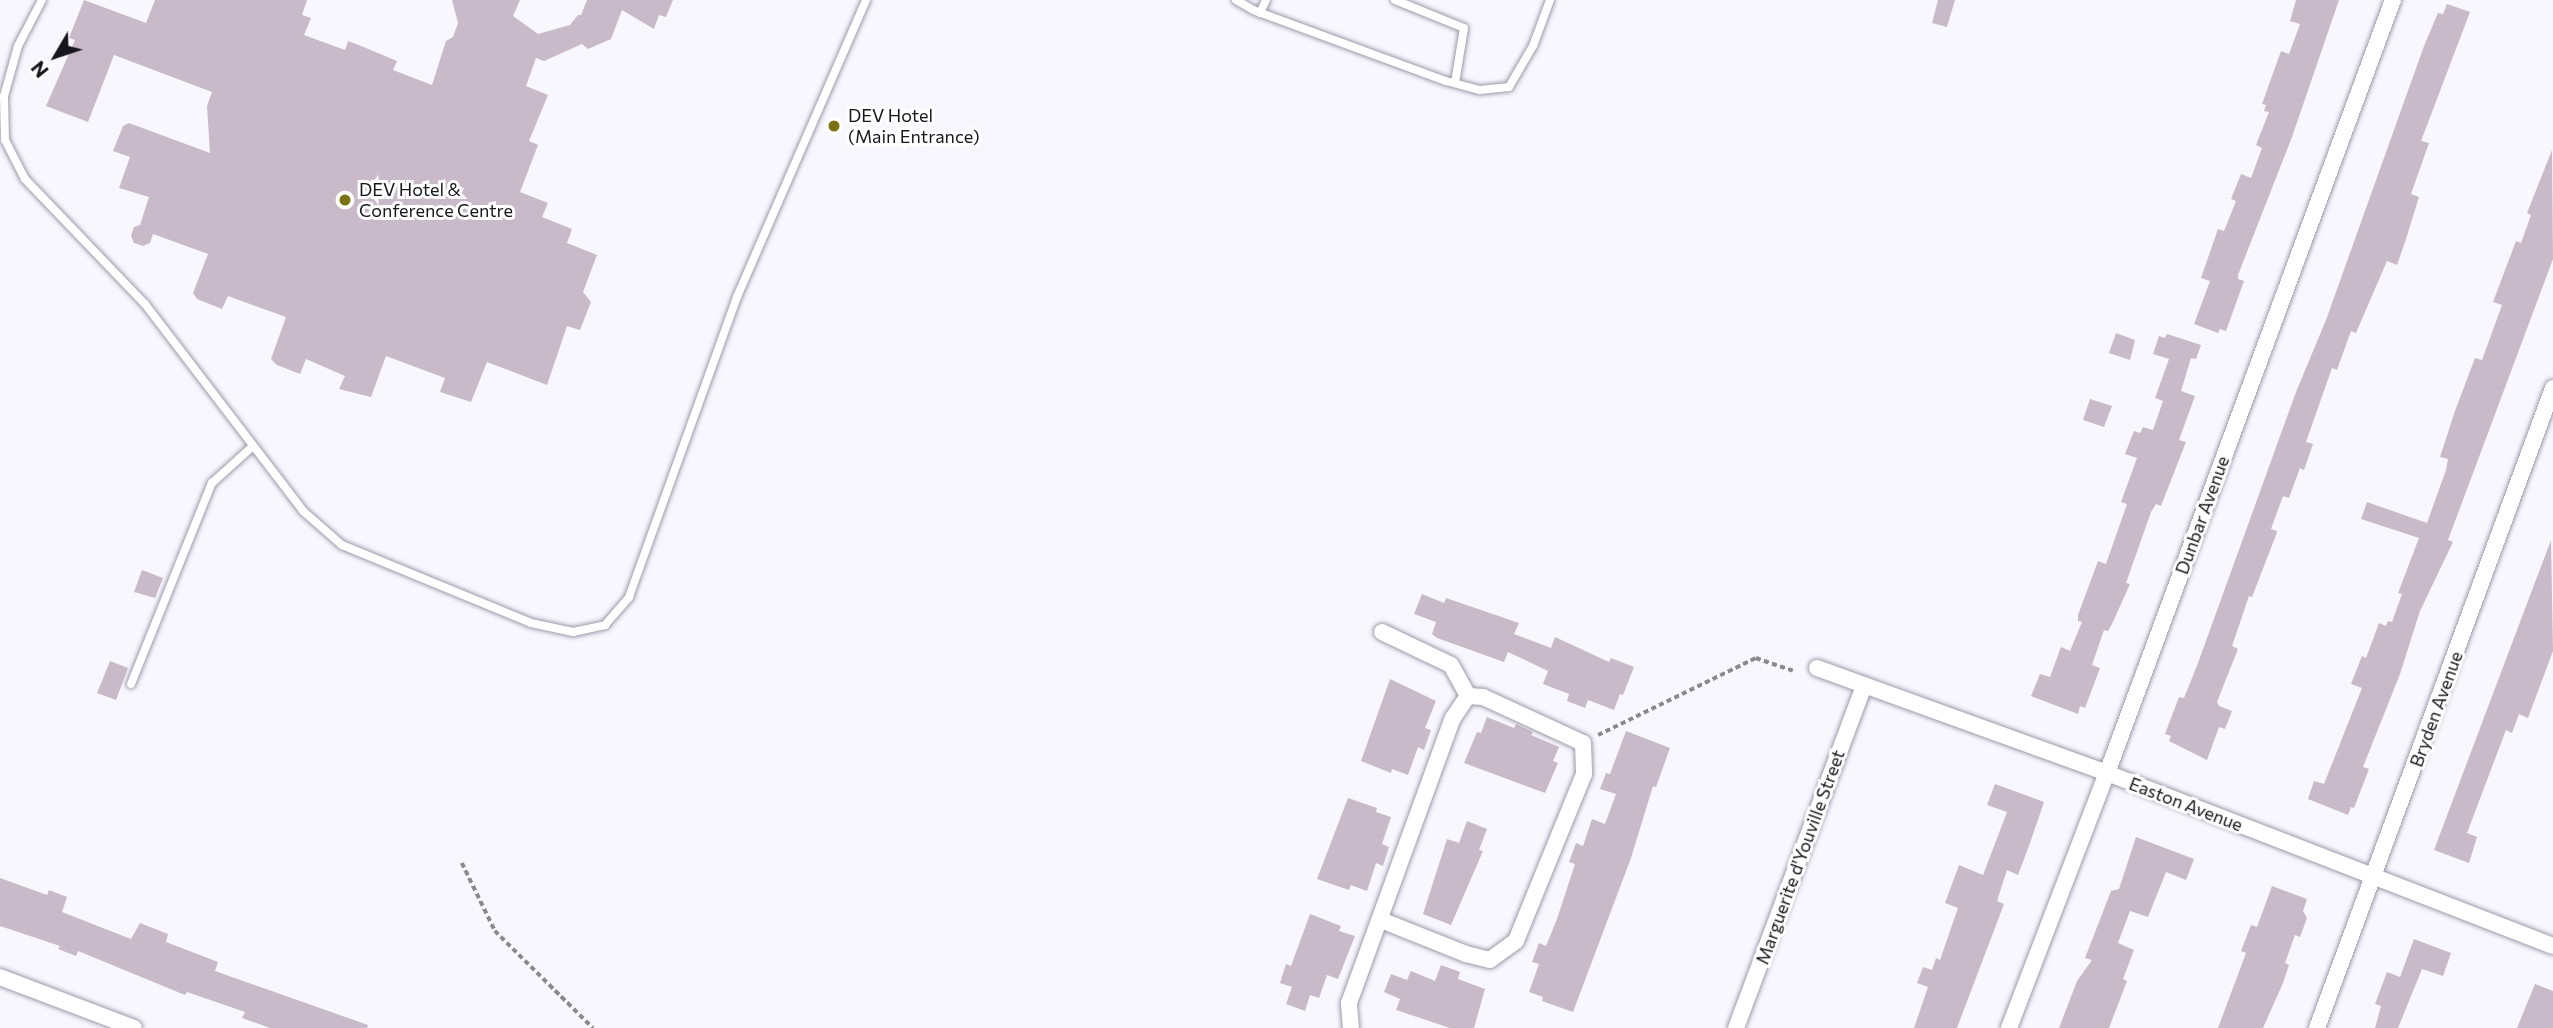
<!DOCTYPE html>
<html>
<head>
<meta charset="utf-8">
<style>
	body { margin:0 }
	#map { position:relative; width:2553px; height:1028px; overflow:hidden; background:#f8f7fe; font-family:Commissioner,sans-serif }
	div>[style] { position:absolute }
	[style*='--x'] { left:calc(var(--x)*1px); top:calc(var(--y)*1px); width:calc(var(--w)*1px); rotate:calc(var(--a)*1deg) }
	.building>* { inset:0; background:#c8bac8 }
	.path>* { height:3.5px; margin-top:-1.75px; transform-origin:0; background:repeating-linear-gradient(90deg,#8a8990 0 5px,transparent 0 8.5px) }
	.roads { filter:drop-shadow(0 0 2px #9d9aab) drop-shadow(0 0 2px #9d9aab) }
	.lane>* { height:8px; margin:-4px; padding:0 4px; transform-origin:4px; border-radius:4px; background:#fff }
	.street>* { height:16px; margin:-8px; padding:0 8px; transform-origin:8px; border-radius:8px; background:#fff }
	.dots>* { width:19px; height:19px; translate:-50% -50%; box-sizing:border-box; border:4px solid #fff; border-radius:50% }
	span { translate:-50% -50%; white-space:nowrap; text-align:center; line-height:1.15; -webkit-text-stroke:6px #fff; paint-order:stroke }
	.poi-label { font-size:18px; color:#17161d }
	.left { translate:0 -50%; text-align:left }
	.street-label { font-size:18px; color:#17161d }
	.north { position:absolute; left:21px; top:21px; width:70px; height:70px; -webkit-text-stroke:5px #fff; paint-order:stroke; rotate:231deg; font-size:19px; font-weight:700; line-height:28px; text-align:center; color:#17161d }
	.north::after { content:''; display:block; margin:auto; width:24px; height:32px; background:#17161d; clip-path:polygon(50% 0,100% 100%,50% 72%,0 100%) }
</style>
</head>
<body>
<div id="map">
	<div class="building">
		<i style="clip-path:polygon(84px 0,146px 23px,155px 0,307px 0,302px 15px,311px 18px,304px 35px,345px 50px,348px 41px,366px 48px,397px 61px,393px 70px,432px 85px,446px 41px,453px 37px,458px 23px,452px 0,520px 0,513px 16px,538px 34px,570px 25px,578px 15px,581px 15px,587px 0,673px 0,666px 17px,659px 15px,654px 29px,622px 10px,611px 39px,588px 49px,582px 44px,544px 61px,536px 58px,526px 86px,548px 95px,529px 141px,538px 145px,520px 192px,548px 203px,542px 217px,572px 229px,567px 243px,597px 255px,583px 292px,591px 302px,580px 330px,567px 326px,547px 385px,487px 362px,471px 402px,440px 392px,445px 378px,386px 356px,371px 397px,339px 389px,345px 376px,306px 359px,300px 374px,277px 365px,271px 359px,286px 317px,228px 296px,222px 309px,197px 299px,193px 293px,208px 254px,153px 234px,150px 243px,143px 246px,134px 243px,131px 236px,134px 227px,140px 225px,149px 197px,119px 188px,130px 157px,113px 151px,123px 126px,129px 123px,210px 153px,207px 106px,212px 92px,114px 55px,88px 122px,46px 106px,75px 40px,69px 38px)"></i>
		<i style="clip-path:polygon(1938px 0,1955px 0,1947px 27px,1932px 23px)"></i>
		<i style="clip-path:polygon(2296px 0,2339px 0,2292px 137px,2238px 275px,2238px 279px,2244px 281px,2226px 331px,2220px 329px,2218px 333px,2194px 324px,2210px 281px,2201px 278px,2218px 229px,2224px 231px,2236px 201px,2231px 199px,2241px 174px,2251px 178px,2262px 148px,2256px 145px,2269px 112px,2264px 111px,2266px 105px,2262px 104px,2281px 51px,2289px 54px,2300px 24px,2290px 21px)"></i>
		<i style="clip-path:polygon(2447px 4px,2470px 12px,2421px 141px,2429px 143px,2411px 194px,2419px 197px,2406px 239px,2397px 265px,2387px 261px,2356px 333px,2351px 331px,2337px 370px,2332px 368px,2306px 442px,2313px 444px,2304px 470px,2300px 468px,2289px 498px,2283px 496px,2271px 529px,2277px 531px,2276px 535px,2252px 597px,2249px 596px,2232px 646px,2238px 649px,2217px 702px,2219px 706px,2232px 711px,2225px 729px,2219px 727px,2207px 760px,2169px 741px,2171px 736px,2165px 734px,2179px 697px,2184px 698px,2198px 663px,2296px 392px,2326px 320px,2424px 46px,2438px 13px,2443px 14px)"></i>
		<i style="clip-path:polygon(2552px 150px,2553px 259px,2448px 540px,2453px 542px,2420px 611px,2400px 674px,2363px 767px,2369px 769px,2354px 808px,2351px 807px,2348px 815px,2308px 799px,2314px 781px,2324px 784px,2362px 688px,2351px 684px,2362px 656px,2366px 658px,2379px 623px,2386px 626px,2388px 621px,2392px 622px,2402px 594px,2398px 593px,2419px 538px,2361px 519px,2367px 502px,2427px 523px,2446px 470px,2448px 459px,2440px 457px,2455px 411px,2475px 358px,2482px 360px,2502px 305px,2493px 302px,2516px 241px,2521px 243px,2531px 215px,2527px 213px)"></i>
		<i style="clip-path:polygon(2116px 333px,2135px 340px,2130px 360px,2109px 353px)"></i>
		<i style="clip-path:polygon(2167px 334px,2201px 345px,2196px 359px,2191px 358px,2181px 391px,2195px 396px,2179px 440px,2186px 442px,2161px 506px,2156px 504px,2151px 512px,2126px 583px,2130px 584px,2112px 624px,2108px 631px,2104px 630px,2092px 665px,2100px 668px,2085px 708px,2080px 706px,2078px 714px,2031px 696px,2040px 674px,2050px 677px,2061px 647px,2070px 651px,2082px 622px,2078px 621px,2078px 615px,2098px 561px,2106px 564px,2127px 504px,2121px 502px,2137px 458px,2125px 454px,2134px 431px,2140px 433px,2143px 427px,2153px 430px,2163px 401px,2155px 398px,2169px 359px,2153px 354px,2159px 336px,2165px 338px)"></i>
		<i style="clip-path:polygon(2090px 399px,2112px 406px,2104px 427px,2083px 420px)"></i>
		<i style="clip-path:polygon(2551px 540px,2553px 651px,2528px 718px,2519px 714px,2512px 733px,2506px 730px,2467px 833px,2477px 837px,2469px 863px,2434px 850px)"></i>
		<i style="clip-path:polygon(142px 570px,163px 578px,155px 598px,134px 592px)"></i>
		<i style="clip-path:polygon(1422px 594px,1444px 603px,1446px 598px,1519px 623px,1514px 634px,1551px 648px,1555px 637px,1609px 662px,1611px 658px,1634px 667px,1623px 695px,1620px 694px,1614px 710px,1588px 700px,1585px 708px,1567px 701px,1569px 694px,1543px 684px,1548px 671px,1508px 652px,1504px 662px,1437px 638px,1432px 634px,1436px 622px,1414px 614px)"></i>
		<i style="clip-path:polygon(110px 661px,128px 668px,116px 700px,97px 693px)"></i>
		<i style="clip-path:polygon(1390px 679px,1436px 701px,1425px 728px,1431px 730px,1424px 750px,1418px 747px,1408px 775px,1392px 769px,1391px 773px,1361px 761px)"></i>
		<i style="clip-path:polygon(1487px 717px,1514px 728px,1516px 724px,1533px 732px,1531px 735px,1559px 747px,1553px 761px,1558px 763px,1545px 793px,1464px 763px,1477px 732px,1481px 733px)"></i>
		<i style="clip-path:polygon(1626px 731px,1670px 748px,1656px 787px,1653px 786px,1631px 858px,1573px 1012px,1542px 1001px,1543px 997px,1529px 992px,1539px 964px,1532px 962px,1539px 943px,1546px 946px,1557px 919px,1575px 864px,1569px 862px,1576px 843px,1583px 846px,1592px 819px,1605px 824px,1616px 794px,1600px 789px,1606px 773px,1610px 774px)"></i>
		<i style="clip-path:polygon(1995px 784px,2044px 802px,2030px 843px,2018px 875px,2007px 870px,1997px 901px,2004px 904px,1957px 1028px,1914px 1028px,1928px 987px,1917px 983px,1923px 967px,1932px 970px,1936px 958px,1940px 960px,1958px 908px,1945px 903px,1959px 865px,1983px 875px,2007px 812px,1987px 805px)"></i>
		<i style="clip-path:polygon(1348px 798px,1377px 808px,1376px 812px,1391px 817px,1382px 844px,1389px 847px,1383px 866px,1376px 863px,1367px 891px,1351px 885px,1349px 890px,1317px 879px)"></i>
		<i style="clip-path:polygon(1467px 821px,1487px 829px,1479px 850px,1483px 851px,1451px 925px,1423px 914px,1447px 839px,1459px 843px)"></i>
		<i style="clip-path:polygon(2136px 837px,2194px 859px,2186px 880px,2166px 872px,2148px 917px,2130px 911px,2118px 943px,2134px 950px,2123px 979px,2127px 981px,2109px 1028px,2059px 1028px,2077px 981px,2092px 960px,2085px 958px,2111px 891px,2119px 889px)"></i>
		<i style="clip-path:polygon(0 878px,47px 895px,49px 890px,67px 897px,62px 912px,131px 939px,140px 923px,168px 934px,166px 942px,218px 962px,215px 971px,368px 1025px,367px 1028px,270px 1028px,242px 1018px,245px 1012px,187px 992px,185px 995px,78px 951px,76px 956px,58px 949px,60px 946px,0 926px)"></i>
		<i style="clip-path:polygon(2272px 886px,2307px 899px,2303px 911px,2307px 918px,2300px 937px,2295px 935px,2285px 963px,2289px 965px,2283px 983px,2263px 1028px,2218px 1028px,2246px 953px,2241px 951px,2251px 925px,2257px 927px)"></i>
		<i style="clip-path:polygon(1310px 914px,1341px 926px,1339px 931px,1355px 936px,1338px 979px,1327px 975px,1319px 998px,1310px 995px,1305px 1011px,1286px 1004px,1292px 987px,1280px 983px,1286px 964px,1291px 966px)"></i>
		<i style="clip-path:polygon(2414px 939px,2451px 953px,2443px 976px,2422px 969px,2398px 1028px,2375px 1028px,2381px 1006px,2375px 1004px,2387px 972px,2400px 977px)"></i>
		<i style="clip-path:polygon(1441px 965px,1460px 972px,1458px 979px,1485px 989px,1474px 1028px,1450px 1028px,1396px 1010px,1400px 999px,1384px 992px,1391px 974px,1407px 980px,1411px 971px,1435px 981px)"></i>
		<i style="clip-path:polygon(2535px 984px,2553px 991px,2553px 1028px,2517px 1028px)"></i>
	</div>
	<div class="path">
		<i style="--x:1598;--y:735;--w:176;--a:-26"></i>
		<i style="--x:1756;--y:658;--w:39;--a:19"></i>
		<i style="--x:462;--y:863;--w:76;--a:64.1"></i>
		<i style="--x:495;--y:931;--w:138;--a:44.7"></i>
	</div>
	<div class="roads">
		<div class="lane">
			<i style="--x:42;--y:0;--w:52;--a:117.6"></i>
			<i style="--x:18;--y:46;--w:52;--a:105.6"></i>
			<i style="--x:4;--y:96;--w:44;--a:88.7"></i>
			<i style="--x:5;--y:140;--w:44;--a:62.9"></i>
			<i style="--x:25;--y:179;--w:173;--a:46.2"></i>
			<i style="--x:145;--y:304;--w:260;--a:52.6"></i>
			<i style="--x:303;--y:511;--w:52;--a:41.1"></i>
			<i style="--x:342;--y:545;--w:204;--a:22.4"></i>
			<i style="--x:531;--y:623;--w:43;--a:12.1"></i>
			<i style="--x:573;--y:632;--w:33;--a:-12"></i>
			<i style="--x:605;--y:625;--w:37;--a:-49"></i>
			<i style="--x:629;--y:597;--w:319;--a:-70.2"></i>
			<i style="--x:737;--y:297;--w:324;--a:-66.5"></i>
			<i style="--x:1236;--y:0;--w:20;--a:30"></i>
			<i style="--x:1253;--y:10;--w:206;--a:20.2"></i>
			<i style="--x:1446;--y:81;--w:35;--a:15"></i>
			<i style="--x:1480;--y:90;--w:29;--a:-6"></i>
			<i style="--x:1509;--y:87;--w:48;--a:-59.7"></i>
			<i style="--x:1533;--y:46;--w:49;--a:-69.7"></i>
			<i style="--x:1395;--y:0;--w:74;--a:22.1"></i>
			<i style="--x:1464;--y:28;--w:56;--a:99.3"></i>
			<i style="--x:1260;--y:13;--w:14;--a:-65"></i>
			<i style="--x:131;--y:684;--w:217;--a:-68.1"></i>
			<i style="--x:212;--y:483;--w:55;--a:-42.1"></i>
		</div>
		<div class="street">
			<i style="--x:1382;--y:632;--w:76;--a:25.6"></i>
			<i style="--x:1451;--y:665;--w:35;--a:61"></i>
			<i style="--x:1817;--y:668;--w:308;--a:19.9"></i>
			<i style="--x:2107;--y:773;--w:478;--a:21.2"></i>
			<i style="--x:0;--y:977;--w:143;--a:20.8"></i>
			<i style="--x:1351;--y:1028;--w:25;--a:-95"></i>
			<i style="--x:1349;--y:1003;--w:303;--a:-70"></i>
			<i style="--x:1453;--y:718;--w:27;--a:-56"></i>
			<i style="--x:1468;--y:696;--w:15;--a:4"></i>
			<i style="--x:1483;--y:697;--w:110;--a:24.7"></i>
			<i style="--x:1583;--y:743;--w:31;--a:88"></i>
			<i style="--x:1584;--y:774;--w:180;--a:112.2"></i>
			<i style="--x:1516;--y:941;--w:32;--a:144"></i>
			<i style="--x:1490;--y:960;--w:25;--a:-166"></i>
			<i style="--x:1466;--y:954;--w:92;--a:-158.2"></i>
			<i style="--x:1736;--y:1028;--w:366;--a:-69.5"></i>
			<i style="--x:2009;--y:1028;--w:273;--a:-69"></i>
			<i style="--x:2107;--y:773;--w:824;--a:-69.7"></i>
			<i style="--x:2317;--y:1028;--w:682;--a:-69.76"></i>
		</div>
	</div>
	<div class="dots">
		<i style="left:834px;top:126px;background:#7c7213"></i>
		<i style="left:345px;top:200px;background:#7c7213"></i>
	</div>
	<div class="poi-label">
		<span class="left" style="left:848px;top:126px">DEV Hotel<br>(Main Entrance)</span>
		<span class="left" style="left:359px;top:200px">DEV Hotel &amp;<br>Conference Centre</span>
	</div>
	<div class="street-label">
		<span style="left:2202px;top:515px;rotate:-70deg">Dunbar Avenue</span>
		<span style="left:2436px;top:709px;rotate:-70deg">Bryden Avenue</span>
		<span style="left:2186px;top:804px;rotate:21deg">Easton Avenue</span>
		<span style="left:1800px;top:857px;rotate:-70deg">Marguerite d'Youville Street</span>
	</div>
	<div class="north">N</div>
</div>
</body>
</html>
